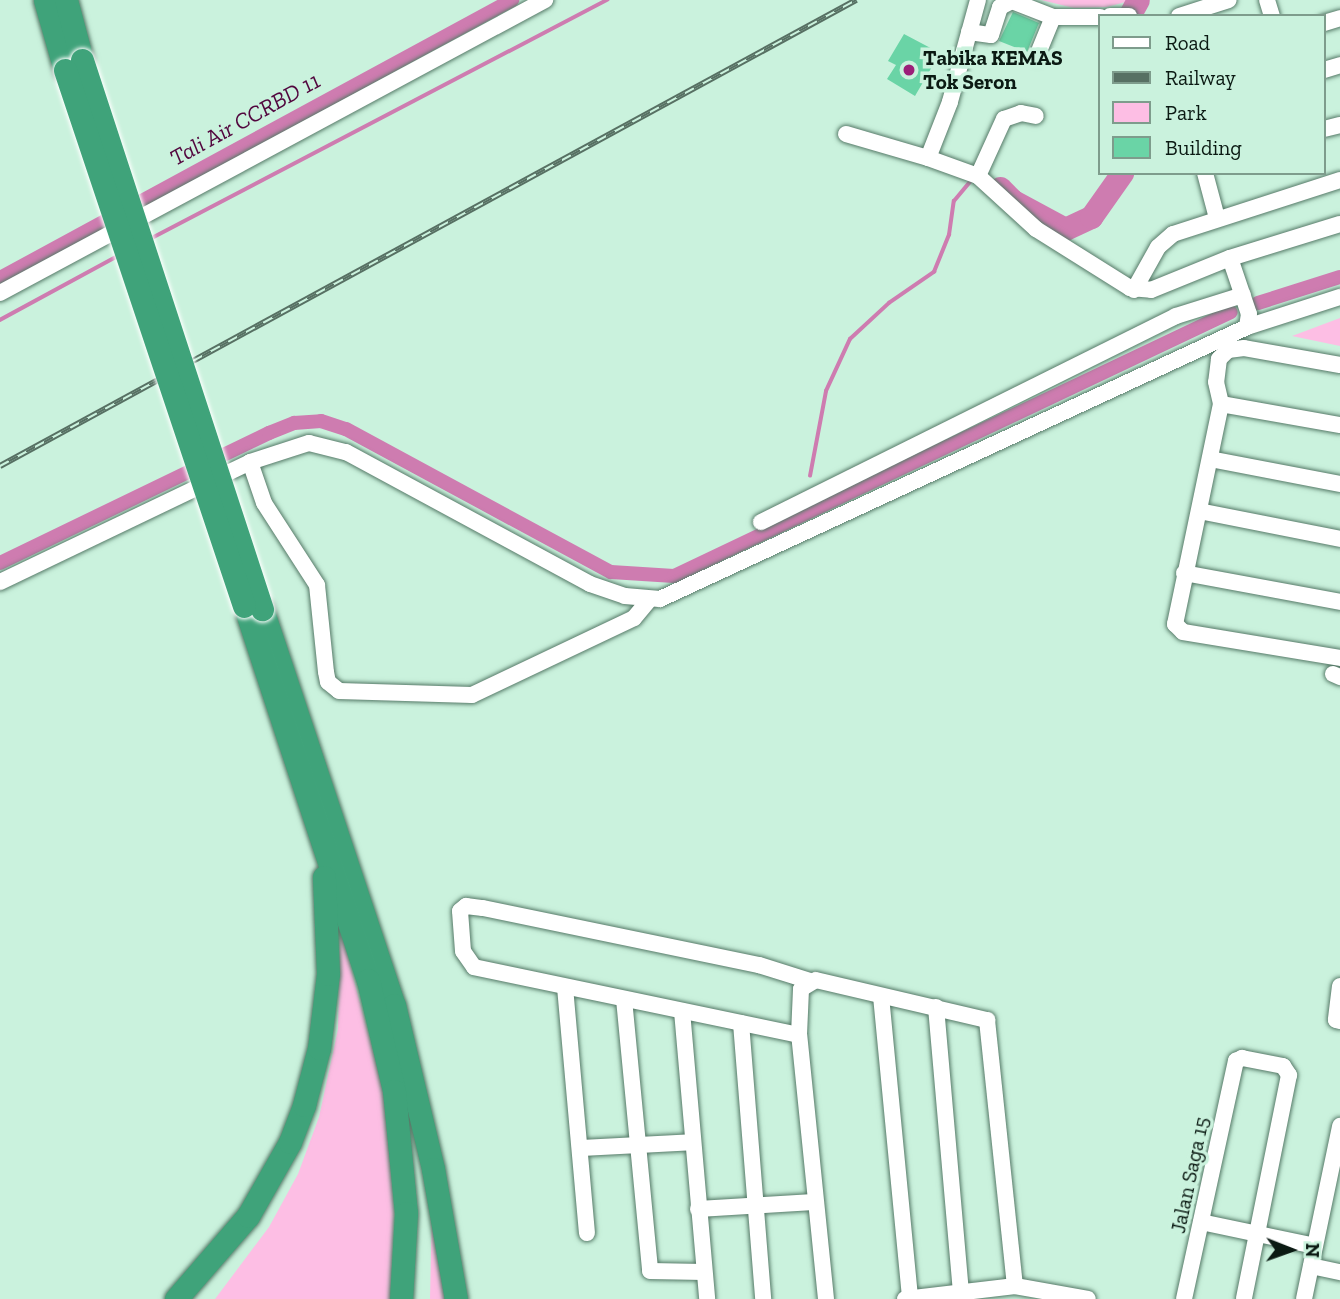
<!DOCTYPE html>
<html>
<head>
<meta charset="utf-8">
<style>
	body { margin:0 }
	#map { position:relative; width:1340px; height:1299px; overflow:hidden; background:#caf2dd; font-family:"Zilla Slab",serif }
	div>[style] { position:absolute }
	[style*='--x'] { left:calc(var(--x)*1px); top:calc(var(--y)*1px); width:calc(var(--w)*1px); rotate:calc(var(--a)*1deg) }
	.green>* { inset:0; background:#fdbee4 }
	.stream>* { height:3.5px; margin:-1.75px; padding:0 1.75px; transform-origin:1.75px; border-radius:1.75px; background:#ce7cb0 }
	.canal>* { height:14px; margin:-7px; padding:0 7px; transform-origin:7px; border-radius:7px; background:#ce7cb0 }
	.river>* { height:23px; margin:-11.5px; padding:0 11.5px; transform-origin:11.5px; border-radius:11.5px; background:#ce7cb0 }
	.building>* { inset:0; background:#6ad4a6 }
	.roads { filter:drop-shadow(0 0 2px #567a68) drop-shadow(0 0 2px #567a68) }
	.minor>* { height:16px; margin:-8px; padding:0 8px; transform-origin:8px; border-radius:8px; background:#fff }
	.highway>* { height:23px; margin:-11.5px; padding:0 11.5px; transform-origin:11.5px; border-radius:11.5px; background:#3fa37a }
	.rail>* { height:6px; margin-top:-3px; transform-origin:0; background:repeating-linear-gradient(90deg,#caf2dd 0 10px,#577063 0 20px); box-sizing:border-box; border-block:2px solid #577063 }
	.bridges { filter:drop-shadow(0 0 2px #fff) drop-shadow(0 0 2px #fff) }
	.highway-bridge>* { height:23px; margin:-11.5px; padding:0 11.5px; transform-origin:11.5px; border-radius:11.5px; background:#3fa37a }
	.dots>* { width:19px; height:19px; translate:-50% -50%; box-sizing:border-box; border:4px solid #caf2dd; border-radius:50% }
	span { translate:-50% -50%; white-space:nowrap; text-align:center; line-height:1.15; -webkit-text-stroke:7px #caf2dd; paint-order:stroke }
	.poi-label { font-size:21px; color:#0b1a13; font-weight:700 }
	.left { translate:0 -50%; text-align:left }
	.street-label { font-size:21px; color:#0b1a13 }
	.water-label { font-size:23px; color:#52063e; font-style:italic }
	.legend { position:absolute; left:1098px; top:14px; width:228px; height:161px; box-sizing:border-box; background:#caf2dd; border:2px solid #7e9c8c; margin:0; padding:9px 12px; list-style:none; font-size:21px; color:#0b1a13 }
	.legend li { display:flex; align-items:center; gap:14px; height:35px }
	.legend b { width:35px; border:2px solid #7e9c8c }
	.north { position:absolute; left:1256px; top:1215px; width:70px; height:70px; -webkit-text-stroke:5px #caf2dd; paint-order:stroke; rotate:91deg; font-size:19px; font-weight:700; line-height:28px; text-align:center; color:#0b1a13 }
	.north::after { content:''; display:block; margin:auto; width:24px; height:32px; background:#0b1a13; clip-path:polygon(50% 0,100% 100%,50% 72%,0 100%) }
</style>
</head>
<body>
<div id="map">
	<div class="green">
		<i style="clip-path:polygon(1041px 0,1133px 0,1107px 7px,1074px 8px)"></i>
		<i style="clip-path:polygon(1340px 318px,1340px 346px,1292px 336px)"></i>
		<i style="clip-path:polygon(340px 927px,384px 1093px,394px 1212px,390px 1299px,215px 1299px,269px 1227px,298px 1174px,319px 1117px,338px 1029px)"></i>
		<i style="clip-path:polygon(432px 1205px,447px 1299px,430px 1299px)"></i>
	</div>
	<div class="stream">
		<i style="--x:150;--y:239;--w:516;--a:-27.61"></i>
		<i style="--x:0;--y:320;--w:134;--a:-28.5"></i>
		<i style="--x:810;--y:476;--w:86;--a:-79.3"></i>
		<i style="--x:826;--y:391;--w:57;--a:-65.2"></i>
		<i style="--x:850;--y:339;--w:53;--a:-42.7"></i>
		<i style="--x:889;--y:303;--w:55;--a:-34.6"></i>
		<i style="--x:934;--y:272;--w:40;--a:-68"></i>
		<i style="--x:949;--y:235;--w:34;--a:-82"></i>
		<i style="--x:954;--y:201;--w:25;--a:-50"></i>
	</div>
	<div class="canal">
		<i style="--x:0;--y:278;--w:583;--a:-28.5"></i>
		<i style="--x:1258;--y:303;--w:86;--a:-17.6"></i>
		<i style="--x:0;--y:563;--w:299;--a:-25.8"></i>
		<i style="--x:269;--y:433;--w:27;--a:-22"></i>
		<i style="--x:294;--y:423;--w:27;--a:-4"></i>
		<i style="--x:321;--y:421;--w:26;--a:18"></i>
		<i style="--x:346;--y:429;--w:301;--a:28.4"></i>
		<i style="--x:611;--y:572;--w:63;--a:3.6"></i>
		<i style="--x:674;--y:576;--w:616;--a:-25.36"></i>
	</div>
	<div class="river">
		<i style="--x:1129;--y:16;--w:18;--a:-61"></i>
		<i style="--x:1000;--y:188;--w:18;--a:45"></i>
		<i style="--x:1013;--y:201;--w:59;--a:28.3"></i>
		<i style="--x:1065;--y:229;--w:29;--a:-25"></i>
		<i style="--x:1091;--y:217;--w:54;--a:-54.8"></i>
	</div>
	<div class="building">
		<i style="clip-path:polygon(1013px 12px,1039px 23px,1027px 52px,999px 41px)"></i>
		<i style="clip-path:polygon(904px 34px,940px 53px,915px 96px,887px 79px,896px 65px,888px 61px)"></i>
	</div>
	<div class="roads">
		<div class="minor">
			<i style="--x:978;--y:0;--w:106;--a:105.4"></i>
			<i style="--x:950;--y:102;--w:60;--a:111.4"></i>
			<i style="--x:928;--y:158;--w:53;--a:19.8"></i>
			<i style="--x:978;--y:176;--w:79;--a:42.4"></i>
			<i style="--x:1036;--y:229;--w:111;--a:32.1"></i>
			<i style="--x:1130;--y:288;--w:21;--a:5"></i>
			<i style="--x:1151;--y:290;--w:85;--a:-22.1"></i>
			<i style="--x:1230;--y:258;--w:115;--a:-17.2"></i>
			<i style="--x:1267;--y:0;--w:17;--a:73"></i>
			<i style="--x:1110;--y:16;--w:19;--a:0"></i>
			<i style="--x:1179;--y:16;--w:52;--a:-17.7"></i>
			<i style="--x:1324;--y:23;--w:17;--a:-17"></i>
			<i style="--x:969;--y:32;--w:22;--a:8"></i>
			<i style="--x:991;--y:35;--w:29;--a:-72"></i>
			<i style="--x:1000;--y:7;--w:13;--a:-27"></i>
			<i style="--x:1012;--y:1;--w:44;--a:21.3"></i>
			<i style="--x:1053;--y:17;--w:47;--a:0"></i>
			<i style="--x:1037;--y:56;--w:42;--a:-67.7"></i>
			<i style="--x:1324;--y:70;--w:17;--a:-17"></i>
			<i style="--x:1324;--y:129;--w:16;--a:-14"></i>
			<i style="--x:846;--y:134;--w:85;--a:16.3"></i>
			<i style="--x:1205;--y:173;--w:47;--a:75.1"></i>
			<i style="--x:978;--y:176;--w:63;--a:-65.5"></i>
			<i style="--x:1004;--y:119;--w:18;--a:-19"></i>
			<i style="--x:1021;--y:113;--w:15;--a:11"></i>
			<i style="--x:1230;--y:258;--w:59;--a:71.3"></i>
			<i style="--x:1249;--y:314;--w:13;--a:99"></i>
			<i style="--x:1134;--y:290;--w:49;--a:-60.8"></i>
			<i style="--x:1158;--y:247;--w:20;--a:-41"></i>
			<i style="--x:1173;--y:234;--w:176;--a:-17.9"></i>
			<i style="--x:0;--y:293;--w:619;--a:-28.26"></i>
			<i style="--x:1340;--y:365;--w:97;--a:-170"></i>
			<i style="--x:1244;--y:348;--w:16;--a:173"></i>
			<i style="--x:1228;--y:350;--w:13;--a:135"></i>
			<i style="--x:1219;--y:359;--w:23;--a:97"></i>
			<i style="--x:1216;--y:382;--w:23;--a:77"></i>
			<i style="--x:1221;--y:404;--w:225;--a:101.8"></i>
			<i style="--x:1175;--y:624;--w:11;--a:45"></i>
			<i style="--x:1183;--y:632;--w:159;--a:9.4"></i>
			<i style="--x:1221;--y:404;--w:121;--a:10"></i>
			<i style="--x:1210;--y:459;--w:132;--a:10.9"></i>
			<i style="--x:250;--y:462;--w:43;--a:71.1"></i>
			<i style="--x:264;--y:503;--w:98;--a:57.1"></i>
			<i style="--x:317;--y:585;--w:87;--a:84.1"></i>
			<i style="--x:326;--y:672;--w:10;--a:79"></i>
			<i style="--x:328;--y:682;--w:14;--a:39"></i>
			<i style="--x:339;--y:691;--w:133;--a:1.7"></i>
			<i style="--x:472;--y:695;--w:179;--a:-25.4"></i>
			<i style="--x:634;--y:618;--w:23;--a:-50"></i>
			<i style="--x:1199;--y:511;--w:144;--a:11.2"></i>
			<i style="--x:761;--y:522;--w:463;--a:-26.4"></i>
			<i style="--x:1176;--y:316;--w:70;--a:-17.4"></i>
			<i style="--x:1184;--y:573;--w:159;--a:10.5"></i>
			<i style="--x:0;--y:582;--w:277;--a:-25.6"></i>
			<i style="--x:250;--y:462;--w:62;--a:-17.9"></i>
			<i style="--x:309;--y:443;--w:38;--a:14"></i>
			<i style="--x:346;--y:452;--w:277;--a:28.4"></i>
			<i style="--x:590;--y:584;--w:37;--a:19"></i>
			<i style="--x:625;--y:596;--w:35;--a:5"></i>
			<i style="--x:660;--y:599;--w:647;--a:-24.86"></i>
			<i style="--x:1247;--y:327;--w:98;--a:-17.9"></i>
			<i style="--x:1333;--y:674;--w:8;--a:23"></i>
			<i style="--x:1340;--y:986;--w:34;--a:97"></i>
			<i style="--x:1336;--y:1020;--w:4;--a:14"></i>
			<i style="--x:565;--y:987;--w:247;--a:84.9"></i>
			<i style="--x:881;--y:996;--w:304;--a:84.5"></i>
			<i style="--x:624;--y:999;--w:273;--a:84.5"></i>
			<i style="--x:650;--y:1271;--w:54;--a:1.1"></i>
			<i style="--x:936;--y:1007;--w:287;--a:85"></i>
			<i style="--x:682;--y:1011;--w:289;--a:85"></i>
			<i style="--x:741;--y:1023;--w:277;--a:85.4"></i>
			<i style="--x:799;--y:1035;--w:332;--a:-168.2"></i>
			<i style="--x:474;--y:967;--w:19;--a:-125"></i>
			<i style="--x:463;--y:951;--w:40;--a:-94.3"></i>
			<i style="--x:460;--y:911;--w:8;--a:-40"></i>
			<i style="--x:466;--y:906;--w:17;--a:7"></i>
			<i style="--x:483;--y:908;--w:282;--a:11.7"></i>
			<i style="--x:759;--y:965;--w:53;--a:17.4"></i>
			<i style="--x:580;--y:1148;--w:113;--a:-3"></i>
			<i style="--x:698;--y:1209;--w:116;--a:-3.5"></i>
			<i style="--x:1201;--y:1222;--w:116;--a:11.9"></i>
			<i style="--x:1311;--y:1266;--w:30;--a:12"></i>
			<i style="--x:826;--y:1299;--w:265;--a:-95.8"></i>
			<i style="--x:799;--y:1035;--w:46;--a:-87.5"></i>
			<i style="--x:801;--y:989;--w:17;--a:-31"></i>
			<i style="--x:816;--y:980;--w:176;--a:13.2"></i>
			<i style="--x:987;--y:1020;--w:267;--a:84"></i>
			<i style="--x:905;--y:1299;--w:111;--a:-6.7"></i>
			<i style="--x:1015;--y:1286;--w:74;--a:10.1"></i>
			<i style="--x:1184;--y:1299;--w:244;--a:-77.7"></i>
			<i style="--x:1236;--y:1061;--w:7;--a:-27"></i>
			<i style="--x:1242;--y:1058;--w:42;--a:11"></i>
			<i style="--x:1283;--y:1066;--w:11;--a:56"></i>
			<i style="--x:1289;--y:1075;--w:228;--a:101.4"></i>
			<i style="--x:1304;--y:1299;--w:177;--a:-78.2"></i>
		</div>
		<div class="highway">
			<i style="--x:45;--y:0;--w:73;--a:74.1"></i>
			<i style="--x:66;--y:0;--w:62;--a:75.1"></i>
			<i style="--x:262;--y:609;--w:417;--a:71.6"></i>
			<i style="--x:394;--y:1005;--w:169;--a:76.6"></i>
			<i style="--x:433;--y:1169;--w:132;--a:80"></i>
			<i style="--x:248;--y:616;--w:383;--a:71.8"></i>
			<i style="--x:368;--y:980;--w:114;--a:76.8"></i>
			<i style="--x:394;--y:1091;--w:123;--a:84.4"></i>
			<i style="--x:406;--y:1213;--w:86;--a:93.3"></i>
			<i style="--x:176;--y:1299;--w:110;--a:-49.1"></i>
			<i style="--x:248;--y:1216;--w:85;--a:-60.4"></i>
			<i style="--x:290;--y:1142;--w:40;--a:-69"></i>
			<i style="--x:304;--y:1105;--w:59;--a:-75.3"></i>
			<i style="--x:319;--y:1048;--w:75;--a:-83.1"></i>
			<i style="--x:328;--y:974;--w:97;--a:-92.4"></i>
		</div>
	</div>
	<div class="rail">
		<i style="--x:0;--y:466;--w:975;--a:-28.56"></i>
	</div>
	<div class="bridges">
		<div class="highway-bridge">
			<i style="--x:82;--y:60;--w:578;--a:71.85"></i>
			<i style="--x:65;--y:70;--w:565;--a:71.53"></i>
		</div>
	</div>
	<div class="dots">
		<i style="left:909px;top:70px;background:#9b2079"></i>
	</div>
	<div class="poi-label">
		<span class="left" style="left:923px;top:70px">Tabika KEMAS<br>Tok Seron</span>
	</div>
	<div class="street-label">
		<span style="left:1190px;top:1175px;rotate:-78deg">Jalan Saga 15</span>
	</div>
	<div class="water-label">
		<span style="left:245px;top:119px;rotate:-29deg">Tali Air CCRBD 11</span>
	</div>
	<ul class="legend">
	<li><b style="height:9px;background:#fff"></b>Road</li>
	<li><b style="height:9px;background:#577063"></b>Railway</li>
	<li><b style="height:19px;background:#fdbee4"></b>Park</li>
	<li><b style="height:19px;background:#6ad4a6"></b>Building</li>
	</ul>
	<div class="north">N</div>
</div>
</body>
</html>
